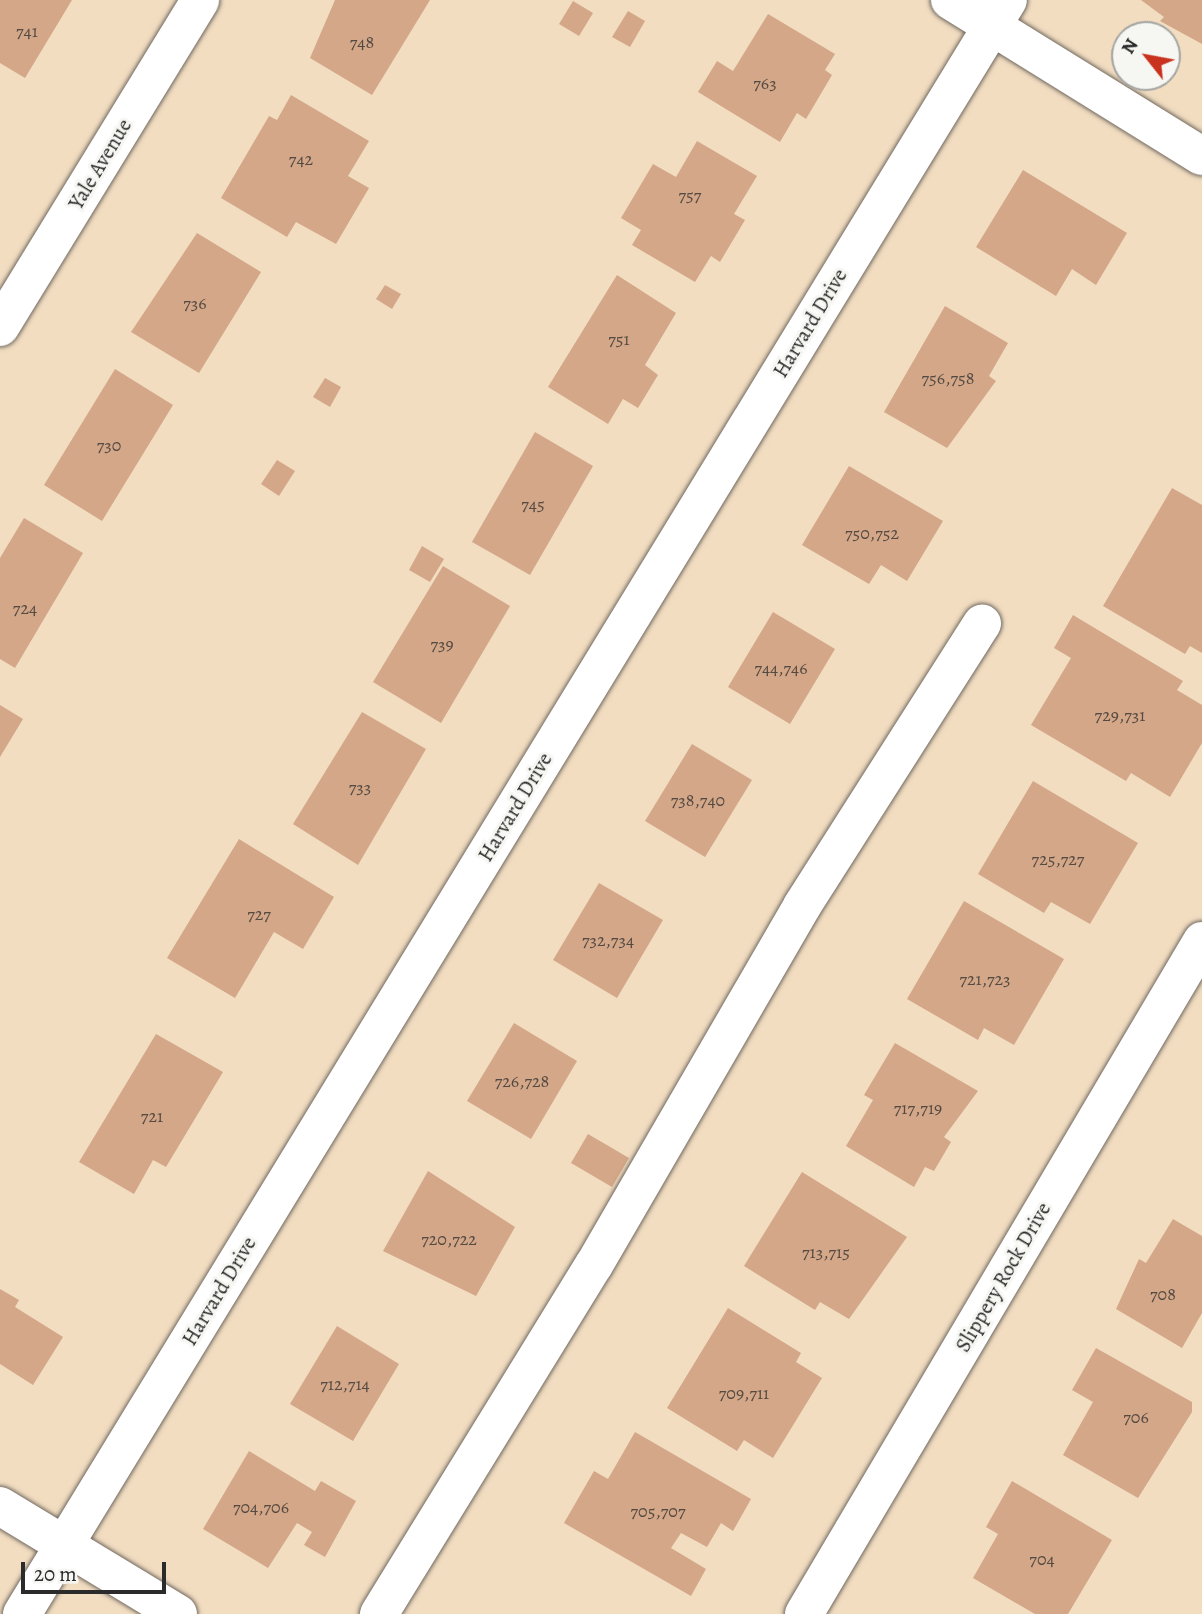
<!DOCTYPE html>
<html>
<head>
<meta charset="utf-8">
<style>
	body { margin:0 }
	#map { position:relative; width:1202px; height:1614px; overflow:hidden; background:#f2ddc1; font-family:Alegreya,serif }
	div>[style] { position:absolute }
	[style*='--x'] { left:calc(var(--x)*1px); top:calc(var(--y)*1px); width:calc(var(--w)*1px); rotate:calc(var(--a)*1deg) }
	.building>* { inset:0; background:#d3a788 }
	.roads { filter:drop-shadow(0 0 2px #716960) drop-shadow(0 0 2px #716960) }
	.minor>* { height:38px; margin:-19px; padding:0 19px; transform-origin:19px; border-radius:19px; background:#fff }
	span { translate:-50% -50%; white-space:nowrap; text-align:center; line-height:1.15; -webkit-text-stroke:6px #f6f6f2; paint-order:stroke }
	.number-label { font-size:18px; color:#554a42 }
	.number-label span { -webkit-text-stroke-width:0 }
	.street-label { font-size:21px; color:#2b2b2b }
	.north { position:absolute; left:1111px; top:21px; width:70px; height:70px; box-sizing:border-box; background:#f6f6f2; border:2px solid #a5a5a2; border-radius:50%; rotate:301deg; font-size:19px; font-weight:700; line-height:28px; text-align:center; color:#2b2b2b }
	.north::after { content:''; display:block; margin:auto; width:24px; height:32px; background:#c8321e; clip-path:polygon(50% 0,100% 100%,50% 72%,0 100%) }
	.scale { position:absolute; left:21px; top:1562px; width:145px; height:32px; box-sizing:border-box; border:4px solid #2b2b2b; border-top:0; padding-left:9px; font-size:21px; line-height:24px; white-space:nowrap; color:#2b2b2b; -webkit-text-stroke:5px #f6f6f2; paint-order:stroke }
</style>
</head>
<body>
<div id="map">
	<div class="building">
		<i style="clip-path:polygon(0 0,72px 0,25px 78px,0 63px)"></i>
		<i style="clip-path:polygon(335px 0,430px 0,372px 95px,310px 58px)"></i>
		<i style="clip-path:polygon(1141px 0,1202px 0,1202px 44px,1160px 21px,1164px 17px)"></i>
		<i style="clip-path:polygon(573px 1px,593px 13px,579px 36px,559px 24px)"></i>
		<i style="clip-path:polygon(628px 11px,645px 21px,630px 47px,612px 37px)"></i>
		<i style="clip-path:polygon(768px 14px,835px 54px,825px 70px,832px 75px,806px 119px,797px 113px,780px 142px,698px 92px,717px 61px,733px 71px)"></i>
		<i style="clip-path:polygon(291px 95px,369px 141px,348px 176px,369px 188px,336px 244px,296px 222px,287px 237px,221px 198px,269px 116px,277px 120px)"></i>
		<i style="clip-path:polygon(697px 141px,757px 176px,734px 214px,745px 220px,720px 262px,711px 256px,695px 282px,632px 245px,641px 230px,621px 218px,653px 164px,676px 177px)"></i>
		<i style="clip-path:polygon(1023px 170px,1127px 233px,1096px 285px,1072px 269px,1056px 296px,976px 247px)"></i>
		<i style="clip-path:polygon(197px 233px,261px 272px,199px 373px,131px 332px)"></i>
		<i style="clip-path:polygon(617px 275px,676px 313px,645px 365px,658px 375px,638px 408px,623px 399px,608px 424px,548px 387px)"></i>
		<i style="clip-path:polygon(385px 285px,401px 294px,392px 309px,376px 299px)"></i>
		<i style="clip-path:polygon(945px 306px,1008px 343px,989px 376px,996px 381px,947px 448px,884px 412px)"></i>
		<i style="clip-path:polygon(115px 369px,173px 405px,102px 521px,44px 485px)"></i>
		<i style="clip-path:polygon(325px 378px,341px 387px,330px 407px,313px 397px)"></i>
		<i style="clip-path:polygon(535px 432px,593px 466px,530px 575px,472px 542px)"></i>
		<i style="clip-path:polygon(277px 460px,295px 471px,279px 496px,261px 484px)"></i>
		<i style="clip-path:polygon(849px 466px,943px 521px,907px 581px,881px 565px,869px 584px,802px 545px)"></i>
		<i style="clip-path:polygon(1172px 488px,1202px 505px,1202px 653px,1190px 646px,1185px 654px,1103px 606px)"></i>
		<i style="clip-path:polygon(24px 518px,83px 553px,15px 668px,0 659px,0 558px)"></i>
		<i style="clip-path:polygon(422px 546px,444px 559px,430px 582px,409px 570px)"></i>
		<i style="clip-path:polygon(443px 566px,510px 606px,441px 723px,373px 682px)"></i>
		<i style="clip-path:polygon(773px 612px,835px 649px,790px 724px,728px 687px)"></i>
		<i style="clip-path:polygon(1073px 615px,1183px 681px,1177px 690px,1202px 705px,1202px 743px,1170px 797px,1131px 773px,1126px 781px,1031px 725px,1071px 658px,1054px 648px)"></i>
		<i style="clip-path:polygon(0 705px,23px 719px,0 757px)"></i>
		<i style="clip-path:polygon(362px 712px,426px 749px,358px 865px,293px 824px)"></i>
		<i style="clip-path:polygon(692px 744px,752px 780px,705px 857px,645px 821px)"></i>
		<i style="clip-path:polygon(1033px 781px,1138px 843px,1090px 924px,1051px 902px,1044px 913px,978px 874px)"></i>
		<i style="clip-path:polygon(239px 839px,334px 897px,303px 949px,274px 932px,235px 998px,167px 958px)"></i>
		<i style="clip-path:polygon(599px 883px,663px 920px,617px 998px,553px 960px)"></i>
		<i style="clip-path:polygon(964px 901px,1064px 959px,1014px 1045px,984px 1028px,978px 1040px,907px 999px)"></i>
		<i style="clip-path:polygon(514px 1023px,577px 1061px,531px 1139px,467px 1101px)"></i>
		<i style="clip-path:polygon(156px 1034px,223px 1072px,166px 1167px,153px 1160px,134px 1194px,79px 1162px)"></i>
		<i style="clip-path:polygon(895px 1043px,978px 1091px,944px 1137px,951px 1142px,934px 1171px,925px 1167px,914px 1187px,846px 1146px,873px 1100px,864px 1095px)"></i>
		<i style="clip-path:polygon(588px 1134px,629px 1158px,612px 1187px,571px 1163px)"></i>
		<i style="clip-path:polygon(428px 1171px,515px 1227px,476px 1296px,383px 1251px)"></i>
		<i style="clip-path:polygon(802px 1172px,907px 1237px,849px 1319px,820px 1302px,815px 1310px,744px 1266px)"></i>
		<i style="clip-path:polygon(1173px 1219px,1202px 1236px,1202px 1313px,1182px 1348px,1116px 1309px,1139px 1259px,1146px 1263px)"></i>
		<i style="clip-path:polygon(0 1289px,19px 1300px,15px 1307px,63px 1337px,33px 1385px,0 1364px)"></i>
		<i style="clip-path:polygon(728px 1308px,801px 1353px,796px 1362px,822px 1378px,773px 1458px,744px 1440px,737px 1451px,667px 1408px)"></i>
		<i style="clip-path:polygon(337px 1326px,399px 1364px,353px 1441px,290px 1404px)"></i>
		<i style="clip-path:polygon(1096px 1348px,1192px 1402px,1192px 1412px,1138px 1498px,1063px 1455px,1093px 1402px,1072px 1390px)"></i>
		<i style="clip-path:polygon(635px 1432px,751px 1499px,733px 1531px,721px 1523px,707px 1547px,681px 1533px,671px 1548px,706px 1569px,691px 1596px,564px 1523px,594px 1471px,608px 1479px)"></i>
		<i style="clip-path:polygon(249px 1451px,315px 1491px,321px 1481px,356px 1501px,325px 1557px,304px 1545px,312px 1532px,297px 1523px,268px 1568px,203px 1529px)"></i>
		<i style="clip-path:polygon(1012px 1481px,1112px 1540px,1068px 1614px,1035px 1614px,973px 1578px,998px 1534px,986px 1527px)"></i>
	</div>
	<div class="roads">
		<div class="minor">
			<i style="--x:950;--y:0;--w:296;--a:31.8"></i>
			<i style="--x:0;--y:327;--w:383;--a:-58.5"></i>
			<i style="--x:0;--y:1506;--w:208;--a:31.2"></i>
			<i style="--x:22;--y:1614;--w:1891;--a:-58.58"></i>
			<i style="--x:379;--y:1614;--w:410;--a:-58.4"></i>
			<i style="--x:594;--y:1265;--w:415;--a:-59.9"></i>
			<i style="--x:802;--y:906;--w:335;--a:-57.5"></i>
			<i style="--x:804;--y:1614;--w:782;--a:-59.4"></i>
		</div>
	</div>
	<div class="number-label">
		<span style="left:27px;top:31px">741</span>
		<span style="left:362px;top:42px">748</span>
		<span style="left:765px;top:83px">763</span>
		<span style="left:301px;top:159px">742</span>
		<span style="left:690px;top:195px">757</span>
		<span style="left:195px;top:303px">736</span>
		<span style="left:619px;top:339px">751</span>
		<span style="left:948px;top:378px">756,758</span>
		<span style="left:109px;top:445px">730</span>
		<span style="left:533px;top:504px">745</span>
		<span style="left:872px;top:533px">750,752</span>
		<span style="left:25px;top:608px">724</span>
		<span style="left:442px;top:644px">739</span>
		<span style="left:781px;top:668px">744,746</span>
		<span style="left:1120px;top:715px">729,731</span>
		<span style="left:360px;top:787px">733</span>
		<span style="left:698px;top:800px">738,740</span>
		<span style="left:1058px;top:859px">725,727</span>
		<span style="left:259px;top:914px">727</span>
		<span style="left:608px;top:940px">732,734</span>
		<span style="left:985px;top:979px">721,723</span>
		<span style="left:522px;top:1081px">726,728</span>
		<span style="left:918px;top:1108px">717,719</span>
		<span style="left:152px;top:1116px">721</span>
		<span style="left:449px;top:1239px">720,722</span>
		<span style="left:826px;top:1252px">713,715</span>
		<span style="left:1163px;top:1294px">708</span>
		<span style="left:345px;top:1384px">712,714</span>
		<span style="left:744px;top:1393px">709,711</span>
		<span style="left:1136px;top:1417px">706</span>
		<span style="left:261px;top:1507px">704,706</span>
		<span style="left:658px;top:1511px">705,707</span>
		<span style="left:1042px;top:1559px">704</span>
	</div>
	<div class="street-label">
		<span style="left:100px;top:164px;rotate:-59deg">Yale Avenue</span>
		<span style="left:810px;top:323px;rotate:-59deg">Harvard Drive</span>
		<span style="left:515px;top:807px;rotate:-59deg">Harvard Drive</span>
		<span style="left:1003px;top:1277px;rotate:-60deg">Slippery Rock Drive</span>
		<span style="left:219px;top:1291px;rotate:-59deg">Harvard Drive</span>
	</div>
	<div class="north">N</div>
	<div class="scale">20 m</div>
</div>
</body>
</html>
